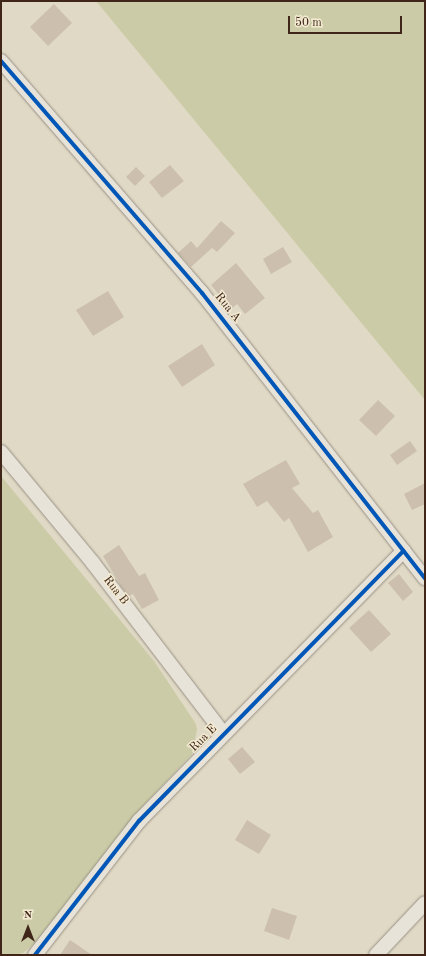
<!DOCTYPE html>
<html>
<head>
<meta charset="utf-8">
<style>
	body { margin:0 }
	#map { position:relative; width:426px; height:956px; overflow:hidden; background:#e0d9c5; font-family:"Old Standard TT",serif }
	div>[style] { position:absolute }
	[style*='--x'] { left:calc(var(--x)*1px); top:calc(var(--y)*1px); width:calc(var(--w)*1px); rotate:calc(var(--a)*1deg) }
	.green>* { inset:0; background:#cbcca7 }
	.building>* { inset:0; background:#ccbfae }
	.roads { filter:drop-shadow(0 0 1px #989084) drop-shadow(0 0 1px #989084) }
	.street>* { height:14px; margin:-7px; padding:0 7px; transform-origin:7px; border-radius:7px; background:#e7e3d9 }
	.cycleway>* { height:4px; margin:-2px; padding:0 2px; transform-origin:2px; border-radius:2px; background:#0057b8 }
	span { translate:-50% -50%; white-space:nowrap; text-align:center; line-height:1.15; -webkit-text-stroke:3px #f3ead2; paint-order:stroke }
	.street-label { font-size:12px; color:#402619 }
	.frame { position:absolute; inset:0; border:2px solid #402619; pointer-events:none }
	.north { position:absolute; left:8px; top:908px; width:40px; height:40px; -webkit-text-stroke:3px #f3ead2; paint-order:stroke; rotate:0deg; font-size:11px; font-weight:700; line-height:16px; text-align:center; color:#402619 }
	.north::after { content:''; display:block; margin:auto; width:14px; height:18px; background:#402619; clip-path:polygon(50% 0,100% 100%,50% 72%,0 100%) }
	.scale { position:absolute; left:288px; top:16px; width:114px; height:18px; box-sizing:border-box; border:2px solid #402619; border-top:0; padding-left:5px; font-size:12px; line-height:14px; white-space:nowrap; color:#402619; -webkit-text-stroke:3px #f3ead2; paint-order:stroke }
</style>
</head>
<body>
<div id="map">
	<div class="green">
		<i style="clip-path:polygon(96px 1px,425px 1px,425px 400px)"></i>
		<i style="clip-path:polygon(1px 476px,154px 661px,196px 724px,197px 730px,192px 754px,142px 807px,38px 940px,23px 953px,13px 955px,1px 955px)"></i>
	</div>
	<div class="building">
		<i style="clip-path:polygon(54px 4px,72px 23px,48px 46px,30px 27px)"></i>
		<i style="clip-path:polygon(170px 165px,184px 181px,162px 198px,149px 182px)"></i>
		<i style="clip-path:polygon(136px 167px,145px 176px,135px 186px,126px 177px)"></i>
		<i style="clip-path:polygon(221px 221px,235px 233px,217px 252px,212px 248px,191px 267px,178px 253px,191px 241px,197px 248px)"></i>
		<i style="clip-path:polygon(283px 247px,292px 262px,271px 274px,263px 259px)"></i>
		<i style="clip-path:polygon(236px 263px,265px 298px,245px 314px,237px 304px,231px 309px,211px 285px)"></i>
		<i style="clip-path:polygon(108px 291px,124px 317px,93px 336px,76px 310px)"></i>
		<i style="clip-path:polygon(202px 344px,215px 365px,182px 387px,168px 366px)"></i>
		<i style="clip-path:polygon(378px 400px,395px 416px,376px 436px,359px 420px)"></i>
		<i style="clip-path:polygon(410px 441px,417px 451px,397px 465px,390px 455px)"></i>
		<i style="clip-path:polygon(286px 460px,300px 484px,292px 488px,313px 513px,318px 510px,333px 537px,308px 552px,289px 518px,284px 522px,267px 501px,257px 507px,243px 484px)"></i>
		<i style="clip-path:polygon(425px 483px,425px 504px,412px 510px,404px 494px)"></i>
		<i style="clip-path:polygon(119px 545px,139px 576px,145px 573px,159px 600px,142px 609px,133px 594px,129px 596px,121px 586px,103px 556px)"></i>
		<i style="clip-path:polygon(399px 574px,413px 592px,403px 601px,388px 583px)"></i>
		<i style="clip-path:polygon(369px 610px,391px 634px,371px 652px,349px 628px)"></i>
		<i style="clip-path:polygon(242px 747px,255px 762px,240px 774px,228px 759px)"></i>
		<i style="clip-path:polygon(247px 820px,271px 835px,259px 854px,235px 840px)"></i>
		<i style="clip-path:polygon(272px 908px,297px 916px,289px 940px,264px 931px)"></i>
		<i style="clip-path:polygon(70px 940px,92px 955px,60px 955px)"></i>
	</div>
	<div class="roads">
		<div class="street">
			<i style="--x:1;--y:61;--w:307;--a:49.1"></i>
			<i style="--x:202;--y:293;--w:362;--a:52"></i>
			<i style="--x:1;--y:452;--w:144;--a:50.3"></i>
			<i style="--x:93;--y:563;--w:214;--a:52.6"></i>
			<i style="--x:35;--y:955;--w:170;--a:-52.2"></i>
			<i style="--x:139;--y:821;--w:378;--a:-45.6"></i>
			<i style="--x:376;--y:955;--w:71;--a:-46.7"></i>
		</div>
	</div>
	<div class="cycleway">
		<i style="--x:1;--y:61;--w:307;--a:49.1"></i>
		<i style="--x:202;--y:293;--w:362;--a:52"></i>
		<i style="--x:35;--y:955;--w:170;--a:-52.2"></i>
		<i style="--x:139;--y:821;--w:378;--a:-45.6"></i>
	</div>
	<div class="street-label">
		<span style="left:227px;top:308px;rotate:51deg">Rua A</span>
		<span style="left:115px;top:591px;rotate:52deg">Rua B</span>
		<span style="left:204px;top:739px;rotate:-45deg">Rua E</span>
	</div>
	<div class="frame"></div>
	<div class="north">N</div>
	<div class="scale">50 m</div>
</div>
</body>
</html>
